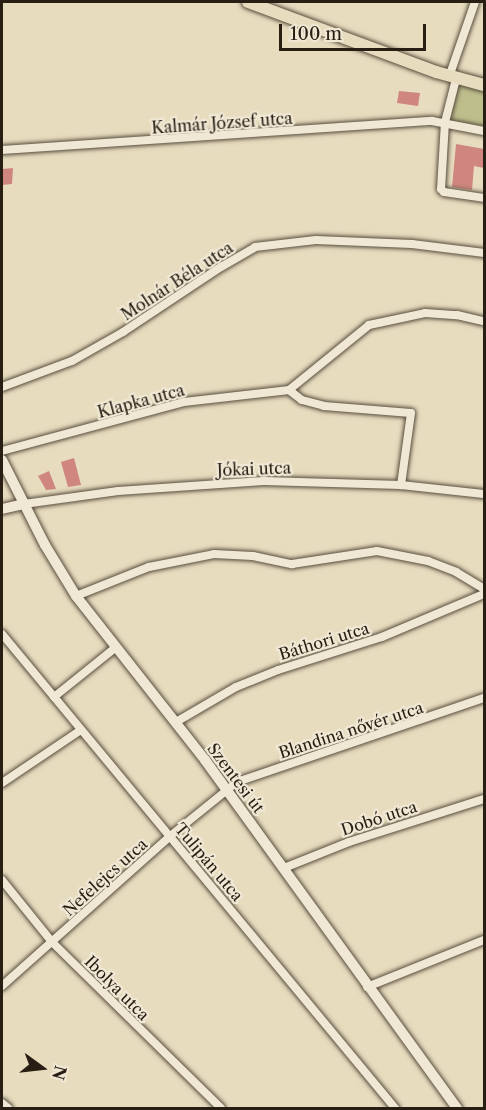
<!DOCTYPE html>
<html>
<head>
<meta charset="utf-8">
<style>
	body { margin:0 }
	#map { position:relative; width:486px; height:1110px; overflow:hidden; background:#e8dcbf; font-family:"Libre Caslon Text",serif }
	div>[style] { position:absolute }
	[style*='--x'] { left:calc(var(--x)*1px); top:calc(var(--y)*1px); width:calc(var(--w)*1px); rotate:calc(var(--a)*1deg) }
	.green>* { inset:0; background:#bebe8c }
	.building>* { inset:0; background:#cf867e }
	.roads { filter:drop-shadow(0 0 2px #594e3e) drop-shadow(0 0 2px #594e3e) }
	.street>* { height:8px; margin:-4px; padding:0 4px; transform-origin:4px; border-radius:4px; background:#f0e8d5 }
	.secondary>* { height:10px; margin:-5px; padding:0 5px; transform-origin:5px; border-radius:5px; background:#f0e8d5 }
	.primary>* { height:12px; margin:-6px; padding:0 6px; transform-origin:6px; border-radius:6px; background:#e8dcbf }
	span { translate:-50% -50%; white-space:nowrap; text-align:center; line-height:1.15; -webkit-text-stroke:4.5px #f0e8d5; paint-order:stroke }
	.street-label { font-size:16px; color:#291e13 }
	.frame { position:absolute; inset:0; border:3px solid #291e13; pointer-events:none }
	.north { position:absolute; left:12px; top:1038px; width:60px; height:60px; -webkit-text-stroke:4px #f0e8d5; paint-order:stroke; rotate:105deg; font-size:16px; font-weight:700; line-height:24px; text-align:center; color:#291e13 }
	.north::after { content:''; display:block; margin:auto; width:21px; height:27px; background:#291e13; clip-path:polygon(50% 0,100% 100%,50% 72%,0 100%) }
	.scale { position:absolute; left:279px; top:24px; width:147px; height:27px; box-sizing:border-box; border:3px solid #291e13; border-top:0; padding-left:8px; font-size:18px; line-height:21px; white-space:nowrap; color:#291e13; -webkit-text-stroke:4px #f0e8d5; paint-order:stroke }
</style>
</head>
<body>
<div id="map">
	<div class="green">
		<i style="clip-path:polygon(457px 79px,484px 85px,484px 130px,445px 122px)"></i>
	</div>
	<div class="building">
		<i style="clip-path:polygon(399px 91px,420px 93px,418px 106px,397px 103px)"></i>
		<i style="clip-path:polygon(456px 144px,484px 149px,484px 168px,474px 166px,472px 190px,452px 187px)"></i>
		<i style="clip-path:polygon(13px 168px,12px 184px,2px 185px,2px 169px)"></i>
		<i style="clip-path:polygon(74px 458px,81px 485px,68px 487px,61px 462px)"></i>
		<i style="clip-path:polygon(49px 471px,56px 489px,46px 490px,38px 476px)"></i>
	</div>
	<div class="roads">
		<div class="street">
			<i style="--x:449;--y:77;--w:79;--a:-70.9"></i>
			<i style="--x:456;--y:79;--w:44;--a:104.3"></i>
			<i style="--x:445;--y:122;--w:67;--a:93.4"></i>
			<i style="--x:441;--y:189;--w:4;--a:45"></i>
			<i style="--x:444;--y:192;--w:40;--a:8.5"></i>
			<i style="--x:2;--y:150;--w:431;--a:-3.9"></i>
			<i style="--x:432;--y:121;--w:53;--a:10.9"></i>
			<i style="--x:2;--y:387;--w:75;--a:-20.4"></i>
			<i style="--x:72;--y:361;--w:59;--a:-29.6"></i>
			<i style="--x:123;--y:332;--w:118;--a:-33.6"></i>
			<i style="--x:221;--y:267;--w:39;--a:-30"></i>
			<i style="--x:255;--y:247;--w:61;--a:-6.5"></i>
			<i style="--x:316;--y:240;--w:96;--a:2.4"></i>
			<i style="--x:412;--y:244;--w:73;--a:7.1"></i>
			<i style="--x:289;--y:390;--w:16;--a:38"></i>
			<i style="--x:302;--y:400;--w:23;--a:15"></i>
			<i style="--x:324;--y:406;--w:87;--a:4.6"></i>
			<i style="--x:411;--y:413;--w:73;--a:97.9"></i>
			<i style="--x:2;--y:451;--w:188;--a:-15.1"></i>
			<i style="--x:184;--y:402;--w:106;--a:-6.5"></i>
			<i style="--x:289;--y:390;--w:103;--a:-39.1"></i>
			<i style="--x:369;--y:325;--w:57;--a:-12.1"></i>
			<i style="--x:425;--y:313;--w:32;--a:4"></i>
			<i style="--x:457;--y:315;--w:28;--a:13"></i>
			<i style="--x:24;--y:504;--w:95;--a:-7.9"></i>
			<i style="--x:118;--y:491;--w:146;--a:-3.9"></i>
			<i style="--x:264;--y:481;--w:137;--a:1.7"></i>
			<i style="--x:401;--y:485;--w:83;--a:6.2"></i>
			<i style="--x:76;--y:596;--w:79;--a:-21.7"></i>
			<i style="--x:149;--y:567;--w:66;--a:-11.3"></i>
			<i style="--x:214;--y:554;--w:39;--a:3"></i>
			<i style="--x:253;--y:556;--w:40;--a:12"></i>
			<i style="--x:292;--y:564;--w:86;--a:-8.7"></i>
			<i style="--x:377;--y:551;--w:52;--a:11.1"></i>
			<i style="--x:428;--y:561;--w:30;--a:21"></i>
			<i style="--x:456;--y:572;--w:33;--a:31"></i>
			<i style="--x:2;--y:634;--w:616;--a:50.34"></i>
			<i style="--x:54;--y:697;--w:78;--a:-38.8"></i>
			<i style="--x:176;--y:722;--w:69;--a:-30.3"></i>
			<i style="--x:236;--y:687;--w:45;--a:-22"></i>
			<i style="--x:278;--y:670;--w:109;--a:-17.6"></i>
			<i style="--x:382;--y:637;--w:111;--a:-22.9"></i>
			<i style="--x:2;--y:783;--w:95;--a:-33.9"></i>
			<i style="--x:284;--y:868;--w:70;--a:-21.8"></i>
			<i style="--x:349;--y:842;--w:142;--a:-17.7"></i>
			<i style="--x:2;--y:880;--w:80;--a:51.1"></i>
			<i style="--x:52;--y:942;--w:237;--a:44.5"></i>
			<i style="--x:2;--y:986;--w:224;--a:-41.7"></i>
			<i style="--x:169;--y:837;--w:87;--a:-39"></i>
			<i style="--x:237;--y:782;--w:261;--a:-18.8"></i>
			<i style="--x:367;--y:987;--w:126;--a:-21.9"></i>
			<i style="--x:2;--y:1103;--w:8;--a:40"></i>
		</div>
		<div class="secondary">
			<i style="--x:2;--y:460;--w:95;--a:63.2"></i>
			<i style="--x:45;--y:545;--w:60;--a:58.7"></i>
			<i style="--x:76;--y:596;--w:209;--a:51.8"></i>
			<i style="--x:205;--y:760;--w:430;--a:54.1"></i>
			<i style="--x:2;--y:509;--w:23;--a:-13"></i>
		</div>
		<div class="primary">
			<i style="--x:248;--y:2;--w:201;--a:20.4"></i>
			<i style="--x:436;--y:72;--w:50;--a:15.2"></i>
		</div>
	</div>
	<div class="street-label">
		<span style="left:222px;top:123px;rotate:-4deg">Kalmár József utca</span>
		<span style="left:177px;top:281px;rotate:-33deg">Molnár Béla utca</span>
		<span style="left:141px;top:401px;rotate:-15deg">Klapka utca</span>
		<span style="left:254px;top:469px;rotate:-2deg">Jókai utca</span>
		<span style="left:324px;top:641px;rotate:-17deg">Báthori utca</span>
		<span style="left:351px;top:730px;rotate:-18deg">Blandina nővér utca</span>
		<span style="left:236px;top:778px;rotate:53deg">Szentesi út</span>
		<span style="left:379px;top:818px;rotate:-18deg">Dobó utca</span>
		<span style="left:209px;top:862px;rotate:50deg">Tulipán utca</span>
		<span style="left:105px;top:877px;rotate:-42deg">Nefelejcs utca</span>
		<span style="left:117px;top:988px;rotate:45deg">Ibolya utca</span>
	</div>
	<div class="frame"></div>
	<div class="north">N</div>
	<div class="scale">100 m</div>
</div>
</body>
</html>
